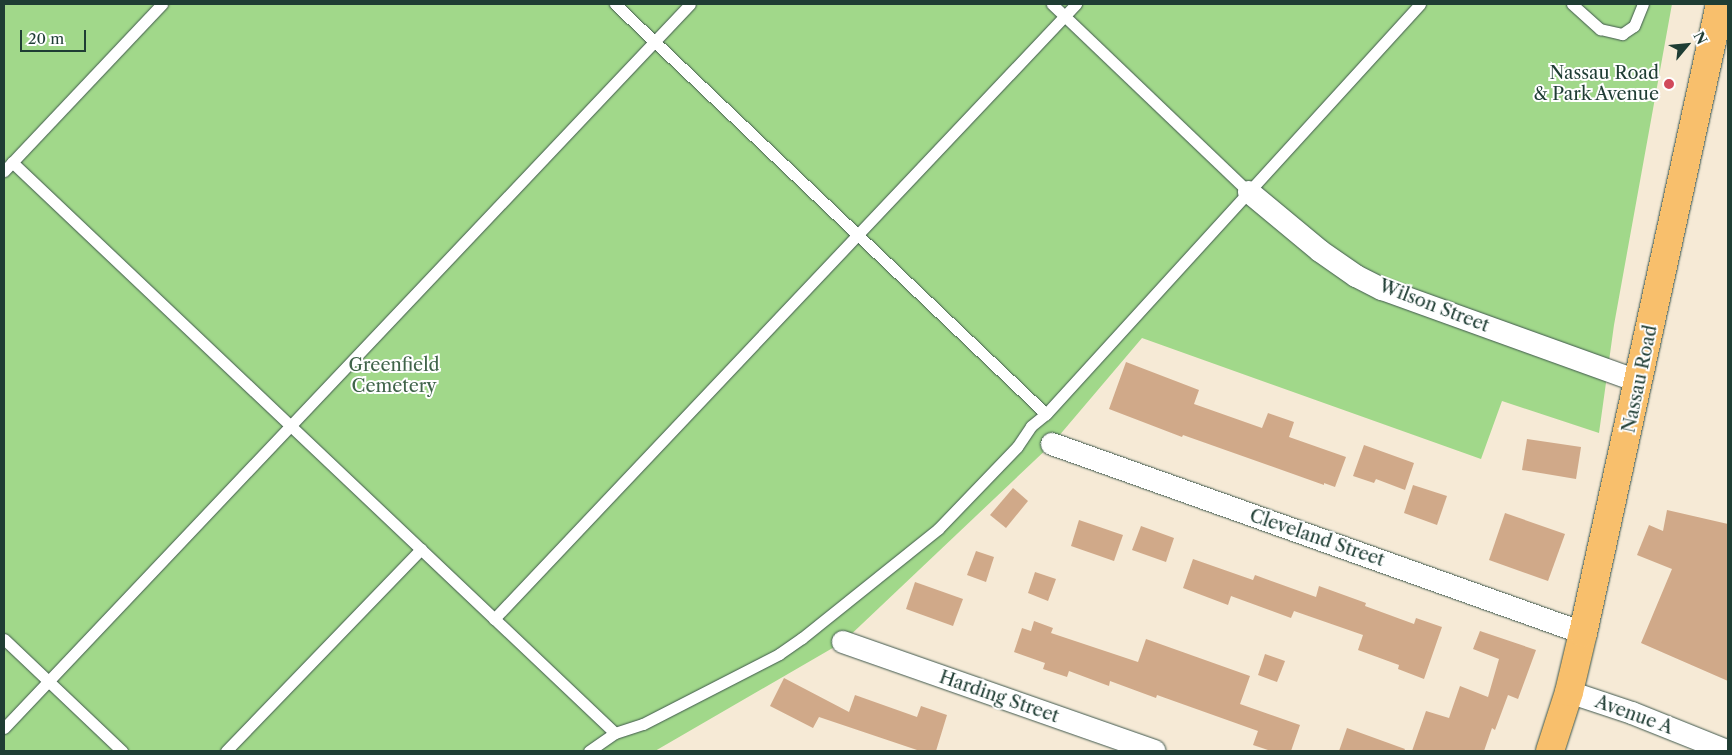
<!DOCTYPE html>
<html>
<head>
<meta charset="utf-8">
<style>
	body { margin:0 }
	#map { position:relative; width:1732px; height:755px; overflow:hidden; background:#f6ead6; font-family:"Libre Caslon Text",serif }
	div>[style] { position:absolute }
	[style*='--x'] { left:calc(var(--x)*1px); top:calc(var(--y)*1px); width:calc(var(--w)*1px); rotate:calc(var(--a)*1deg) }
	.green>* { inset:0; background:#a1d88a }
	.building>* { inset:0; background:#d0a989 }
	.roads { filter:drop-shadow(0 0 1px #3f574c) drop-shadow(0 0 1px #3f574c) }
	.service>* { height:11px; margin:-5.5px; padding:0 5.5px; transform-origin:5.5px; border-radius:5.5px; background:#fff }
	.minor>* { height:22px; margin:-11px; padding:0 11px; transform-origin:11px; border-radius:11px; background:#fff }
	.primary>* { height:28px; margin:-14px; padding:0 14px; transform-origin:14px; border-radius:14px; background:#f8bf6c }
	.dots>* { width:14px; height:14px; translate:-50% -50%; box-sizing:border-box; border:2px solid #fff; border-radius:50% }
	span { translate:-50% -50%; white-space:nowrap; text-align:center; line-height:1.15; -webkit-text-stroke:4px #fff; paint-order:stroke }
	.poi-label { font-size:18px; color:#1f3d34 }
	.right { translate:-100% -50%; text-align:right }
	.street-label { font-size:18px; color:#1f3d34 }
	.park-label { font-size:18px; color:#40644a }
	.frame { position:absolute; inset:0; border:5px solid #1f3d34; pointer-events:none }
	.north { position:absolute; left:1662px; top:20px; width:50px; height:50px; -webkit-text-stroke:4px #fff; paint-order:stroke; rotate:62deg; font-size:14px; font-weight:700; line-height:20px; text-align:center; color:#1f3d34 }
	.north::after { content:''; display:block; margin:auto; width:18px; height:22px; background:#1f3d34; clip-path:polygon(50% 0,100% 100%,50% 72%,0 100%) }
	.scale { position:absolute; left:20px; top:30px; width:66px; height:22px; box-sizing:border-box; border:2px solid #1f3d34; border-top:0; padding-left:6px; font-size:15px; line-height:18px; white-space:nowrap; color:#1f3d34; -webkit-text-stroke:4px #fff; paint-order:stroke }
</style>
</head>
<body>
<div id="map">
	<div class="green">
		<i style="clip-path:polygon(4px 4px,1672px 4px,1614px 325px,1599px 433px,1502px 401px,1481px 459px,1142px 338px,1052px 444px,843px 642px,655px 751px,4px 751px)"></i>
	</div>
	<div class="building">
		<i style="clip-path:polygon(1126px 362px,1199px 390px,1194px 404px,1262px 428px,1268px 413px,1294px 422px,1289px 437px,1346px 457px,1335px 487px,1324px 483px,1324px 485px,1183px 435px,1182px 437px,1109px 409px)"></i>
		<i style="clip-path:polygon(1527px 439px,1581px 447px,1576px 479px,1522px 470px)"></i>
		<i style="clip-path:polygon(1364px 445px,1414px 463px,1405px 490px,1376px 479px,1374px 483px,1353px 476px)"></i>
		<i style="clip-path:polygon(1413px 485px,1447px 496px,1437px 525px,1404px 513px)"></i>
		<i style="clip-path:polygon(1013px 488px,1028px 501px,1006px 528px,990px 515px)"></i>
		<i style="clip-path:polygon(1667px 510px,1728px 524px,1728px 681px,1641px 643px,1672px 569px,1637px 555px,1649px 525px,1663px 531px)"></i>
		<i style="clip-path:polygon(1505px 513px,1565px 534px,1548px 581px,1489px 560px)"></i>
		<i style="clip-path:polygon(1079px 520px,1123px 535px,1114px 561px,1071px 546px)"></i>
		<i style="clip-path:polygon(1141px 526px,1174px 538px,1166px 562px,1132px 550px)"></i>
		<i style="clip-path:polygon(976px 551px,994px 557px,986px 582px,967px 575px)"></i>
		<i style="clip-path:polygon(1193px 559px,1253px 580px,1255px 575px,1316px 597px,1319px 586px,1366px 603px,1365px 606px,1414px 624px,1416px 618px,1442px 627px,1424px 679px,1398px 669px,1399px 665px,1358px 650px,1363px 635px,1294px 611px,1291px 618px,1231px 596px,1228px 605px,1183px 588px)"></i>
		<i style="clip-path:polygon(1035px 572px,1056px 579px,1048px 601px,1028px 593px)"></i>
		<i style="clip-path:polygon(915px 582px,963px 599px,953px 626px,906px 609px)"></i>
		<i style="clip-path:polygon(1034px 621px,1053px 628px,1051px 633px,1138px 662px,1146px 639px,1250px 676px,1240px 704px,1300px 725px,1291px 751px,1271px 751px,1253px 745px,1258px 731px,1157px 695px,1156px 698px,1110px 681px,1109px 686px,1069px 671px,1067px 677px,1043px 669px,1045px 663px,1014px 652px,1022px 628px,1031px 631px)"></i>
		<i style="clip-path:polygon(1480px 631px,1536px 650px,1518px 699px,1508px 695px,1495px 730px,1492px 728px,1484px 751px,1412px 751px,1426px 711px,1449px 718px,1460px 686px,1488px 697px,1499px 659px,1473px 649px)"></i>
		<i style="clip-path:polygon(1265px 654px,1285px 661px,1277px 682px,1258px 675px)"></i>
		<i style="clip-path:polygon(784px 678px,849px 712px,855px 695px,917px 717px,921px 706px,947px 715px,936px 751px,920px 751px,819px 717px,813px 728px,770px 706px)"></i>
		<i style="clip-path:polygon(1347px 728px,1405px 749px,1404px 751px,1339px 751px)"></i>
	</div>
	<div class="roads">
		<div class="service">
			<i style="--x:615;--y:4;--w:595;--a:43.57"></i>
			<i style="--x:1052;--y:4;--w:272;--a:43.7"></i>
			<i style="--x:1572;--y:4;--w:38;--a:42"></i>
			<i style="--x:1600;--y:29;--w:23;--a:13"></i>
			<i style="--x:1622;--y:34;--w:14;--a:-34"></i>
			<i style="--x:1634;--y:26;--w:24;--a:-68"></i>
			<i style="--x:12;--y:162;--w:830;--a:43.44"></i>
			<i style="--x:615;--y:733;--w:29;--a:-18"></i>
			<i style="--x:643;--y:724;--w:153;--a:-27.2"></i>
			<i style="--x:779;--y:654;--w:28;--a:-35"></i>
			<i style="--x:802;--y:638;--w:174;--a:-38.7"></i>
			<i style="--x:938;--y:529;--w:114;--a:-46.1"></i>
			<i style="--x:1017;--y:447;--w:25;--a:-56"></i>
			<i style="--x:1031;--y:426;--w:19;--a:-39"></i>
			<i style="--x:1046;--y:414;--w:555;--a:-47.63"></i>
			<i style="--x:4;--y:171;--w:230;--a:-46.6"></i>
			<i style="--x:494;--y:619;--w:847;--a:-46.58"></i>
			<i style="--x:4;--y:639;--w:163;--a:43.5"></i>
			<i style="--x:4;--y:728;--w:997;--a:-46.54"></i>
			<i style="--x:226;--y:751;--w:281;--a:-46"></i>
			<i style="--x:589;--y:751;--w:32;--a:-35"></i>
		</div>
		<div class="minor">
			<i style="--x:1249;--y:192;--w:92;--a:39.7"></i>
			<i style="--x:1320;--y:251;--w:44;--a:34.8"></i>
			<i style="--x:1356;--y:276;--w:29;--a:27"></i>
			<i style="--x:1382;--y:289;--w:274;--a:19.8"></i>
			<i style="--x:1052;--y:444;--w:564;--a:19.59"></i>
			<i style="--x:843;--y:642;--w:330;--a:19.3"></i>
			<i style="--x:1569;--y:692;--w:66;--a:18.4"></i>
			<i style="--x:1632;--y:713;--w:102;--a:21.8"></i>
		</div>
		<div class="primary">
			<i style="--x:1550;--y:751;--w:62;--a:-72.1"></i>
			<i style="--x:1569;--y:692;--w:61;--a:-76.7"></i>
			<i style="--x:1583;--y:633;--w:644;--a:-77.71"></i>
		</div>
	</div>
	<div class="dots">
		<i style="left:1669px;top:84px;background:#d1495b"></i>
	</div>
	<div class="poi-label">
		<span class="right" style="left:1659px;top:84px">Nassau Road<br>&amp; Park Avenue</span>
	</div>
	<div class="street-label">
		<span style="left:1434px;top:306px;rotate:21deg">Wilson Street</span>
		<span style="left:1640px;top:379px;rotate:-78deg">Nassau Road</span>
		<span style="left:1317px;top:538px;rotate:19deg">Cleveland Street</span>
		<span style="left:999px;top:697px;rotate:19deg">Harding Street</span>
		<span style="left:1634px;top:715px;rotate:20deg">Avenue A</span>
	</div>
	<div class="park-label">
		<span style="left:394px;top:376px">Greenfield<br>Cemetery</span>
	</div>
	<div class="frame"></div>
	<div class="north">N</div>
	<div class="scale">20 m</div>
</div>
</body>
</html>
